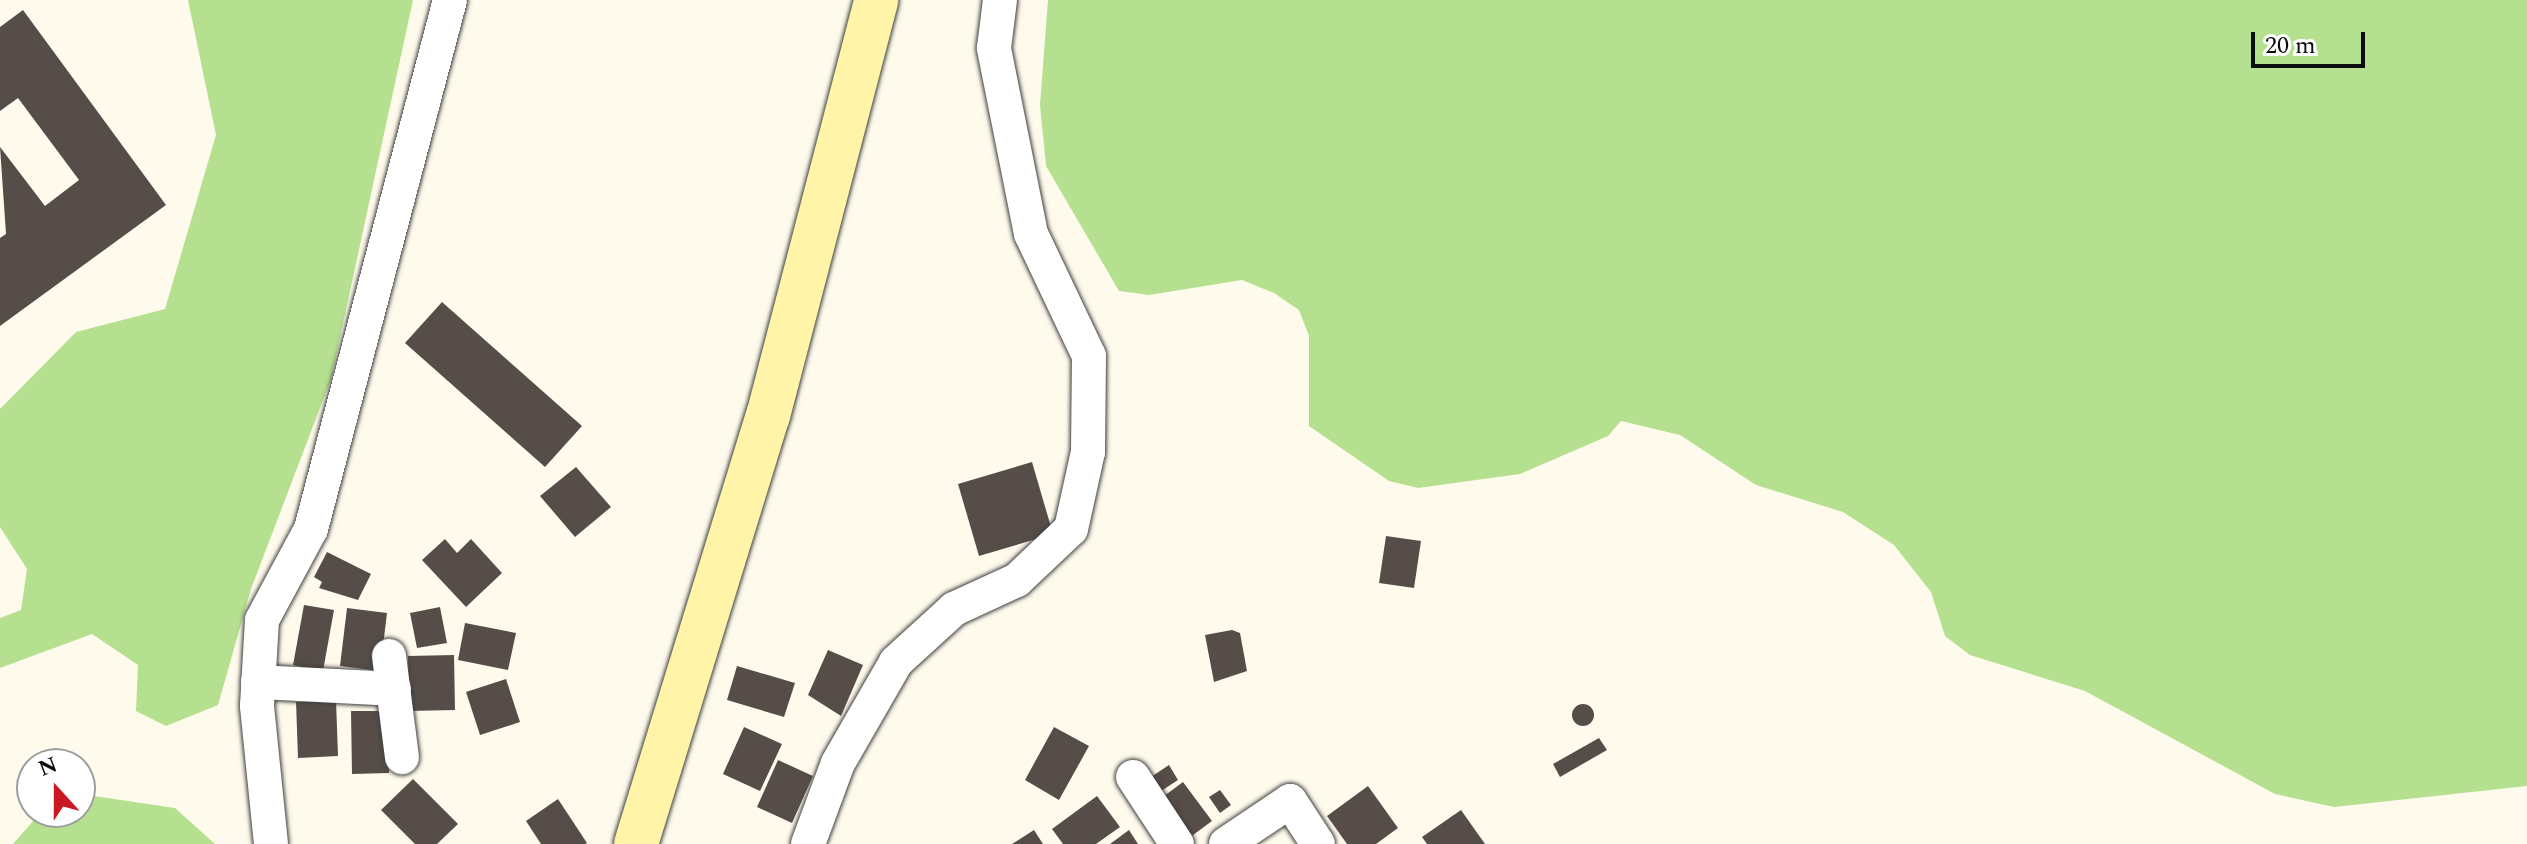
<!DOCTYPE html>
<html>
<head>
<meta charset="utf-8">
<style>
	body { margin:0 }
	#map { position:relative; width:2527px; height:844px; overflow:hidden; background:#fffbec; font-family:Spectral,serif }
	div>[style] { position:absolute }
	[style*='--x'] { left:calc(var(--x)*1px); top:calc(var(--y)*1px); width:calc(var(--w)*1px); rotate:calc(var(--a)*1deg) }
	.forest>* { inset:0; background:#b5e08f }
	.building>* { inset:0; background:#564d48 }
	.round { border-radius:50% }
	.roads { filter:drop-shadow(0 0 2px #404040) drop-shadow(0 0 2px #404040) }
	.street>* { height:34px; margin:-17px; padding:0 17px; transform-origin:17px; border-radius:17px; background:#fff }
	.secondary>* { height:44px; margin:-22px; padding:0 22px; transform-origin:22px; border-radius:22px; background:#fff4a7 }
	span { translate:-50% -50%; white-space:nowrap; text-align:center; line-height:1.15; -webkit-text-stroke:8px #fff; paint-order:stroke }
	.north { position:absolute; left:16px; top:748px; width:80px; height:80px; box-sizing:border-box; background:#fff; border:2px solid #9e9e9e; border-radius:50%; rotate:339deg; font-size:22px; font-weight:700; line-height:32px; text-align:center; color:#0d0d0d }
	.north::after { content:''; display:block; margin:auto; width:28px; height:36px; background:#ca1722; clip-path:polygon(50% 0,100% 100%,50% 72%,0 100%) }
	.scale { position:absolute; left:2251px; top:32px; width:114px; height:36px; box-sizing:border-box; border:4px solid #0d0d0d; border-top:0; padding-left:10px; font-size:24px; line-height:28px; white-space:nowrap; color:#0d0d0d; -webkit-text-stroke:6px #fff; paint-order:stroke }
</style>
</head>
<body>
<div id="map">
	<div class="forest">
		<i style="clip-path:polygon(188px 0,413px 0,331px 379px,251px 589px,218px 705px,166px 726px,136px 711px,138px 665px,92px 634px,0 668px,0 618px,21px 610px,27px 569px,0 527px,0 409px,76px 332px,165px 309px,216px 135px)"></i>
		<i style="clip-path:polygon(1048px 0,2527px 0,2527px 786px,2334px 807px,2275px 794px,2085px 691px,1970px 655px,1945px 636px,1931px 592px,1894px 545px,1843px 512px,1756px 485px,1680px 435px,1621px 421px,1608px 436px,1520px 474px,1418px 488px,1389px 481px,1309px 426px,1309px 336px,1299px 310px,1274px 293px,1242px 280px,1149px 295px,1119px 291px,1046px 166px,1040px 105px)"></i>
		<i style="clip-path:polygon(80px 794px,175px 808px,215px 844px,13px 844px,41px 812px,80px 812px)"></i>
	</div>
	<div class="building">
		<i style="clip-path:polygon(23px 10px,166px 205px,0 326px,0 238px,6px 234px,0 147px,45px 206px,79px 180px,18px 98px,0 111px,0 27px)"></i>
		<i style="clip-path:polygon(442px 302px,582px 426px,545px 467px,405px 343px)"></i>
		<i style="clip-path:polygon(1032px 462px,1053px 534px,979px 556px,958px 484px)"></i>
		<i style="clip-path:polygon(576px 467px,611px 507px,575px 537px,540px 496px)"></i>
		<i style="clip-path:polygon(1386px 536px,1421px 541px,1414px 588px,1379px 583px)"></i>
		<i style="clip-path:polygon(445px 539px,457px 553px,471px 539px,502px 573px,466px 607px,422px 560px)"></i>
		<i style="clip-path:polygon(327px 552px,371px 574px,358px 600px,319px 588px,322px 582px,314px 577px)"></i>
		<i style="clip-path:polygon(304px 605px,334px 610px,323px 671px,293px 665px)"></i>
		<i style="clip-path:polygon(440px 607px,447px 643px,417px 648px,410px 613px)"></i>
		<i style="clip-path:polygon(347px 608px,387px 613px,380px 671px,340px 666px)"></i>
		<i style="clip-path:polygon(465px 623px,516px 633px,508px 670px,458px 660px)"></i>
		<i style="clip-path:polygon(1232px 630px,1240px 633px,1247px 671px,1214px 682px,1205px 635px)"></i>
		<i style="clip-path:polygon(828px 650px,863px 665px,841px 716px,808px 695px)"></i>
		<i style="clip-path:polygon(454px 655px,455px 710px,409px 711px,408px 656px)"></i>
		<i style="clip-path:polygon(737px 666px,795px 683px,784px 717px,727px 700px)"></i>
		<i style="clip-path:polygon(506px 679px,520px 722px,480px 735px,466px 692px)"></i>
		<i style="clip-path:polygon(336px 700px,338px 756px,298px 758px,296px 702px)"></i>
		<i class="round" style="left:1572px;top:704px;width:22px;height:22px"></i>
		<i style="clip-path:polygon(351px 711px,389px 711px,389px 773px,352px 774px)"></i>
		<i style="clip-path:polygon(744px 727px,782px 744px,760px 791px,723px 774px)"></i>
		<i style="clip-path:polygon(1054px 727px,1089px 746px,1059px 800px,1025px 780px)"></i>
		<i style="clip-path:polygon(1599px 738px,1607px 750px,1560px 777px,1553px 764px)"></i>
		<i style="clip-path:polygon(778px 760px,813px 776px,792px 823px,757px 807px)"></i>
		<i style="clip-path:polygon(1169px 765px,1178px 780px,1155px 795px,1145px 781px)"></i>
		<i style="clip-path:polygon(413px 779px,458px 824px,437px 844px,415px 844px,381px 810px)"></i>
		<i style="clip-path:polygon(1183px 782px,1212px 821px,1189px 838px,1160px 799px)"></i>
		<i style="clip-path:polygon(1368px 786px,1398px 828px,1376px 844px,1347px 844px,1327px 816px)"></i>
		<i style="clip-path:polygon(1220px 790px,1231px 805px,1220px 813px,1209px 797px)"></i>
		<i style="clip-path:polygon(1097px 796px,1120px 827px,1096px 844px,1063px 844px,1052px 829px)"></i>
		<i style="clip-path:polygon(558px 799px,587px 843px,585px 844px,541px 844px,526px 821px)"></i>
		<i style="clip-path:polygon(1461px 810px,1485px 844px,1427px 844px,1422px 837px)"></i>
		<i style="clip-path:polygon(1034px 830px,1043px 844px,1012px 844px)"></i>
		<i style="clip-path:polygon(1129px 830px,1138px 844px,1110px 844px)"></i>
	</div>
	<div class="roads">
		<div class="street">
			<i style="--x:389;--y:656;--w:102;--a:82.7"></i>
			<i style="--x:258;--y:682;--w:136;--a:2.9"></i>
			<i style="--x:1133;--y:777;--w:80;--a:56.7"></i>
			<i style="--x:271;--y:844;--w:139;--a:-95.8"></i>
			<i style="--x:257;--y:706;--w:86;--a:-86.7"></i>
			<i style="--x:262;--y:620;--w:103;--a:-61.7"></i>
			<i style="--x:311;--y:529;--w:547;--a:-75.28"></i>
			<i style="--x:808;--y:844;--w:86;--a:-69.7"></i>
			<i style="--x:838;--y:763;--w:116;--a:-60.1"></i>
			<i style="--x:896;--y:662;--w:79;--a:-42.4"></i>
			<i style="--x:954;--y:609;--w:69;--a:-24.7"></i>
			<i style="--x:1017;--y:580;--w:74;--a:-43.4"></i>
			<i style="--x:1071;--y:529;--w:79;--a:-77.6"></i>
			<i style="--x:1088;--y:452;--w:96;--a:-89.4"></i>
			<i style="--x:1089;--y:356;--w:135;--a:-115.4"></i>
			<i style="--x:1031;--y:234;--w:190;--a:-101.3"></i>
			<i style="--x:994;--y:48;--w:48;--a:-82.9"></i>
			<i style="--x:1226;--y:844;--w:77;--a:-33.9"></i>
			<i style="--x:1290;--y:801;--w:51;--a:56.9"></i>
		</div>
		<div class="secondary">
			<i style="--x:636;--y:844;--w:448;--a:-72.9"></i>
			<i style="--x:768;--y:416;--w:430;--a:-75.4"></i>
		</div>
	</div>
	<div class="north">N</div>
	<div class="scale">20 m</div>
</div>
</body>
</html>
